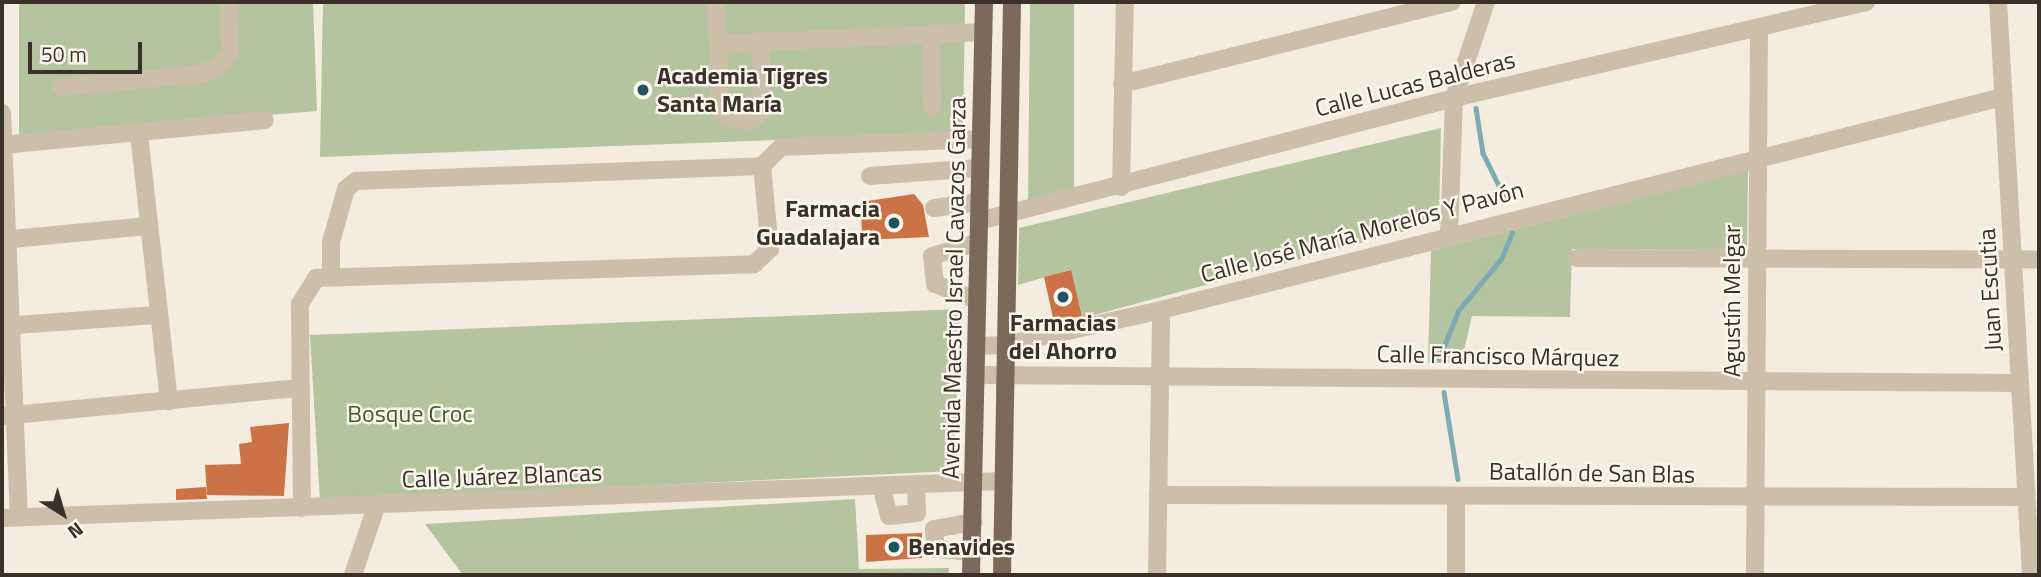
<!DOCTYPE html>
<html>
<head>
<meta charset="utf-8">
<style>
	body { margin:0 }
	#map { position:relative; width:2041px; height:577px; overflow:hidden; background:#f4ecdf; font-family:"Titillium Web",sans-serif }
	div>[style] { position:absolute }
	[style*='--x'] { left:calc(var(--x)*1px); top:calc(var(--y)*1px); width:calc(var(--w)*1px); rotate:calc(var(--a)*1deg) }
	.green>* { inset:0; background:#b4c49e }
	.stream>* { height:4.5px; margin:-2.25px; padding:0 2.25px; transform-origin:2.25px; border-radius:2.25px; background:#7cabb3 }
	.building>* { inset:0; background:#cb7346 }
	.minor>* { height:18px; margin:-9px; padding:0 9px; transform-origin:9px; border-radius:9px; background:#cdbeaa }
	.major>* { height:18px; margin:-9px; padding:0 9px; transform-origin:9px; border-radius:9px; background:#7d695a }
	.dots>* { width:19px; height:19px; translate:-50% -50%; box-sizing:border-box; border:4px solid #fbf6ec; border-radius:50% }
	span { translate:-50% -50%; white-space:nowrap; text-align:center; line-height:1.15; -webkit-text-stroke:5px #fbf6ec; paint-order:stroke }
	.poi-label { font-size:24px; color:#3b312a; font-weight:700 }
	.left { translate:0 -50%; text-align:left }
	.right { translate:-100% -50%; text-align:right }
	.street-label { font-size:24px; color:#3b312a }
	.park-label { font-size:24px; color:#455a2c }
	.frame { position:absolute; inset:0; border:4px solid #3b312a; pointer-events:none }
	.north { position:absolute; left:28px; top:479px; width:70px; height:70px; -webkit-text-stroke:5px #fbf6ec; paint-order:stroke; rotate:143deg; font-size:19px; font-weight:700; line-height:28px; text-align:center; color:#3b312a }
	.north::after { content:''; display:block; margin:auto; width:24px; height:32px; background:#3b312a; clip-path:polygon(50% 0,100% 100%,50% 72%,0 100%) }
	.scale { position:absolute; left:28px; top:42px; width:114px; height:32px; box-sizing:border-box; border:4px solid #3b312a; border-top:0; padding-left:9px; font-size:21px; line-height:24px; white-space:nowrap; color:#3b312a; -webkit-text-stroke:5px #fbf6ec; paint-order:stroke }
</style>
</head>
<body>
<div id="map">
	<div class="green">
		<i style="clip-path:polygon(19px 2px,313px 2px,317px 111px,19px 136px)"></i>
		<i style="clip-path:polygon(323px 2px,965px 2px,963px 133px,320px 157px)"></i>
		<i style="clip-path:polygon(1030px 2px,1074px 2px,1074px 191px,1028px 204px)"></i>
		<i style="clip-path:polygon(1441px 128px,1439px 222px,1083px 318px,1070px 270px,1018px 285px,1019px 228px)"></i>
		<i style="clip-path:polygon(1748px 169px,1747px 250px,1572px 249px,1570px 317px,1472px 316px,1461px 363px,1428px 363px,1431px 251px)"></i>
		<i style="clip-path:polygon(960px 309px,954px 471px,320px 501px,310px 335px)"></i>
		<i style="clip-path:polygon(855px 499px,859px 569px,949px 568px,949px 575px,463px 575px,425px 524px)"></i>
	</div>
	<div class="stream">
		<i style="--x:1476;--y:108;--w:46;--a:81.2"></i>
		<i style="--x:1483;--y:153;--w:52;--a:63.9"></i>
		<i style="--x:1439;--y:359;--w:52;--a:-68.4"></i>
		<i style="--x:1458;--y:311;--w:67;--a:-50.4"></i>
		<i style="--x:1501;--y:259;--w:28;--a:-67"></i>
		<i style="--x:1444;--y:392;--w:88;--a:80.9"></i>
	</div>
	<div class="building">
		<i style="clip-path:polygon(914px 194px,923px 205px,929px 237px,862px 240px,861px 202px)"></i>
		<i style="clip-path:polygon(1071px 270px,1082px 316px,1054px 322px,1044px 277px)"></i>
		<i style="clip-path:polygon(289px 423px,284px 496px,207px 495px,205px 465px,241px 464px,239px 444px,252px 442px,250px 427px)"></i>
		<i style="clip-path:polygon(206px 487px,207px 499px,176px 500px,176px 489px)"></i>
		<i style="clip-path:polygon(922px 533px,922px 558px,866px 562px,866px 535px)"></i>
	</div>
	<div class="minor">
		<i style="--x:716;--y:2;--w:110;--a:87.4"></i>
		<i style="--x:721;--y:112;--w:8;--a:45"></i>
		<i style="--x:727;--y:118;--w:25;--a:5"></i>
		<i style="--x:752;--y:120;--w:13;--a:-39"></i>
		<i style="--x:762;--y:112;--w:71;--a:-90.8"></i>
		<i style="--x:1998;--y:2;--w:574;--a:86.7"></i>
		<i style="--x:931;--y:34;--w:73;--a:89.2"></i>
		<i style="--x:719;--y:44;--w:265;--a:-2.6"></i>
		<i style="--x:1122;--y:84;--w:340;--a:-14"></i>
		<i style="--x:61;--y:87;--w:142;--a:-5.3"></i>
		<i style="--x:202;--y:74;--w:19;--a:-25"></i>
		<i style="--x:219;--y:66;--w:18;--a:-52"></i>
		<i style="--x:230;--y:52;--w:50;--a:-91.1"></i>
		<i style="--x:2;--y:113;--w:404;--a:87.6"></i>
		<i style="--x:139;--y:134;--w:269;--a:83.6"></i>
		<i style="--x:2;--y:145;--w:264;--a:-5.4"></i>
		<i style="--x:870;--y:176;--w:109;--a:-4.2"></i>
		<i style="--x:1121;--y:187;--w:185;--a:-88.8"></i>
		<i style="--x:934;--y:208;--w:45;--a:-7.6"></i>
		<i style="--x:979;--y:221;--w:491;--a:-14.5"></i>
		<i style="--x:1454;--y:98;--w:423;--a:-13.1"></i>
		<i style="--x:1449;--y:236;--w:138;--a:-87.9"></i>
		<i style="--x:1454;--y:98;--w:101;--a:-71.6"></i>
		<i style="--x:2;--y:240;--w:146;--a:-5.5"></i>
		<i style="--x:1577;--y:258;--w:462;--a:0.2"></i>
		<i style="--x:331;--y:275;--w:33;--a:-90"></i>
		<i style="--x:331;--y:242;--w:55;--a:-74.2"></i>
		<i style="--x:346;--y:189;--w:13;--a:-39"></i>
		<i style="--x:356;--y:181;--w:406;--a:-2.1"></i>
		<i style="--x:977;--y:300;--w:45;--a:-159.1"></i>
		<i style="--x:935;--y:284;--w:28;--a:-96"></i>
		<i style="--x:932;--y:256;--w:48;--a:-16.9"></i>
		<i style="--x:2;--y:326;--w:155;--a:-4.1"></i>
		<i style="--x:976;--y:346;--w:29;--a:-2"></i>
		<i style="--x:1005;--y:345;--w:160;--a:-12.6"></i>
		<i style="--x:1161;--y:310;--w:869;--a:-14.2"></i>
		<i style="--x:976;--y:375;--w:1044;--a:0.44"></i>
		<i style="--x:2;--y:416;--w:296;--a:-5.4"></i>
		<i style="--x:881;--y:486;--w:31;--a:75"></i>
		<i style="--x:889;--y:516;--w:28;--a:-6"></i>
		<i style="--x:917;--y:513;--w:28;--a:-92"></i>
		<i style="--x:1158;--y:495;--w:868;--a:0.13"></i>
		<i style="--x:1456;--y:496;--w:79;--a:90"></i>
		<i style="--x:302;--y:508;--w:204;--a:-90.6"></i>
		<i style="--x:300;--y:304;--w:31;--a:-58"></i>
		<i style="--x:316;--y:278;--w:438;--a:-1.8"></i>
		<i style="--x:754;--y:264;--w:22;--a:-43"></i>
		<i style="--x:770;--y:249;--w:83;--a:-95.5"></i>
		<i style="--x:762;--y:166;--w:27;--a:-45"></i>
		<i style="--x:781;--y:147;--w:200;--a:-2.3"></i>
		<i style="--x:2;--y:518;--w:1002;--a:-2.12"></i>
		<i style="--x:972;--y:552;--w:36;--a:-175"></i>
		<i style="--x:936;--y:549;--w:20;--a:-96"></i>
		<i style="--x:934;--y:529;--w:40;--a:-10"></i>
		<i style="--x:353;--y:575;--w:75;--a:-71.3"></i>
		<i style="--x:1157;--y:575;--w:265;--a:-89.1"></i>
		<i style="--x:1755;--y:575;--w:547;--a:-89.58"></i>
	</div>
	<div class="major">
		<i style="--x:971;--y:575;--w:573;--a:-88.7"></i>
		<i style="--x:1002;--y:575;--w:573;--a:-89"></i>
	</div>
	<div class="dots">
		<i style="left:643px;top:90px;background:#1d545f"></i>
		<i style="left:894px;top:223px;background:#1d545f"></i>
		<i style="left:1063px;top:297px;background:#1d545f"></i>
		<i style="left:894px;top:547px;background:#1d545f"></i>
	</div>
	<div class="poi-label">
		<span class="left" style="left:657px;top:90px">Academia Tigres<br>Santa María</span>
		<span class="right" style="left:880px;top:223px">Farmacia<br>Guadalajara</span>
		<span style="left:1063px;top:337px">Farmacias<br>del Ahorro</span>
		<span class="left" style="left:908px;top:547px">Benavides</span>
	</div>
	<div class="street-label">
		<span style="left:1415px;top:84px;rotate:-14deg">Calle Lucas Balderas</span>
		<span style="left:1362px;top:232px;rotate:-15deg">Calle José María Morelos Y Pavón</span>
		<span style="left:954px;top:288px;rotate:-89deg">Avenida Maestro Israel Cavazos Garza</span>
		<span style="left:1990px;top:290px;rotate:-93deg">Juan Escutia</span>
		<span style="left:1732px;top:301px;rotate:-90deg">Agustín Melgar</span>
		<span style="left:1498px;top:356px;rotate:1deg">Calle Francisco Márquez</span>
		<span style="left:1592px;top:473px;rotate:1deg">Batallón de San Blas</span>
		<span style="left:502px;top:476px;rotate:-2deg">Calle Juárez Blancas</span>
	</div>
	<div class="park-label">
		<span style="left:410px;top:414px">Bosque Croc</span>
	</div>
	<div class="frame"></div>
	<div class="north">N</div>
	<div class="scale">50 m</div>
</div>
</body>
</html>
